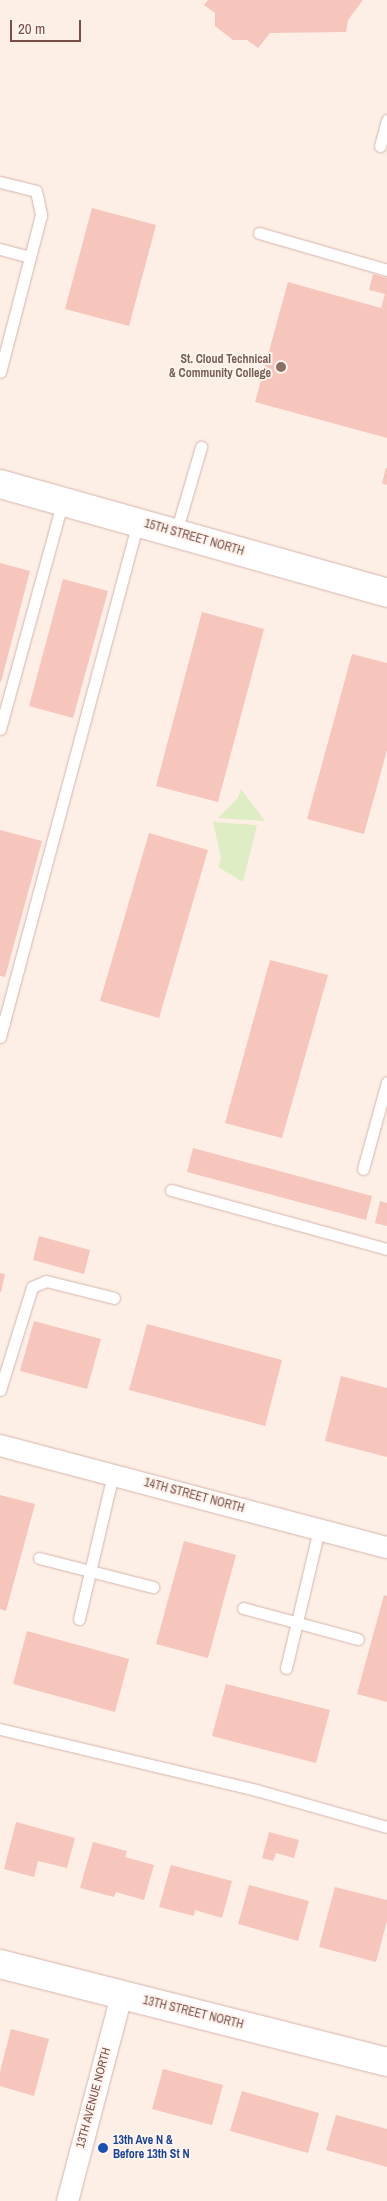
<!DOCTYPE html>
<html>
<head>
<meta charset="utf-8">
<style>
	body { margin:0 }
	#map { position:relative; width:387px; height:2201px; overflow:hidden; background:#feefe6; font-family:"Archivo Narrow",sans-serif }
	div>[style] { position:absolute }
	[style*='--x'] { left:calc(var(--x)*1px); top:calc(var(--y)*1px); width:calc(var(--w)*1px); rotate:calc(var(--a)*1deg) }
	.green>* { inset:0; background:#deedc3 }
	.building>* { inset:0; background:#f6c5bb }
	.roads { filter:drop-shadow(0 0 1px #d4b5ad) drop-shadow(0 0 1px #d4b5ad) }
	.lane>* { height:11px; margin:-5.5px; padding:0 5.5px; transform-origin:5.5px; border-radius:5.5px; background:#fff }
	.street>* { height:21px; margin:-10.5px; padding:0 10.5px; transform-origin:10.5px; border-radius:10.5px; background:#fff }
	.secondary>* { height:28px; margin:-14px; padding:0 14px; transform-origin:14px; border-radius:14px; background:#fff }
	.dots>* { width:14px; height:14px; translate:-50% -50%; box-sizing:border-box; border:2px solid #fff4ee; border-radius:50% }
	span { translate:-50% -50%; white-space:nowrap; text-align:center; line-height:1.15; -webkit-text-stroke:4px #fff4ee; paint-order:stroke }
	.education-label { font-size:12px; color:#785e54; font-weight:700 }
	.right { translate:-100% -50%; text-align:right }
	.street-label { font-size:12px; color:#7a4e48 }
	.transit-label { font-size:12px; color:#164399; font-weight:700 }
	.left { translate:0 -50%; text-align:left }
	.scale { position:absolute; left:10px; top:20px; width:71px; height:22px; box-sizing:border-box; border:2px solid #7a4e48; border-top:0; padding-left:6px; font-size:15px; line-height:18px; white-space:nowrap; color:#7a4e48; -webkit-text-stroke:4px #fff4ee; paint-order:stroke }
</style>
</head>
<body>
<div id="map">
	<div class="green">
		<i style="clip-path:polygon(241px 789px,265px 821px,218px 818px,238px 798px)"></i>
		<i style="clip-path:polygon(213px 822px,257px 825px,243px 882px,218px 867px,221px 858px)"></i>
	</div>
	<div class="building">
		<i style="clip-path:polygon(208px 0,363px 0,348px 20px,346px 32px,270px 33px,258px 48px,247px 40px,233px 40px,215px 26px,215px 13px,204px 5px)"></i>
		<i style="clip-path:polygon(92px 208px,156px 225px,129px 326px,65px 309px)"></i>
		<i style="clip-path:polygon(373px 274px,387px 278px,387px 438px,255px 402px,288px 282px,381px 308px,385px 294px,369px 290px)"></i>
		<i style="clip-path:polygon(386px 468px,387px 468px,387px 485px,382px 483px)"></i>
		<i style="clip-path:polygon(0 563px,30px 571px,1px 682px,0 682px)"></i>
		<i style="clip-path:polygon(63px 579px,108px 591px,73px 718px,29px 706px)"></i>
		<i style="clip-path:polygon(202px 612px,264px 629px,218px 802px,156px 786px)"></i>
		<i style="clip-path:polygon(352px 654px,387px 663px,387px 750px,364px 834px,307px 819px)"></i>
		<i style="clip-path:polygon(0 830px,42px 841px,5px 977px,0 976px)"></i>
		<i style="clip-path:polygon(149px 833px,208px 850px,159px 1018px,100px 1001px)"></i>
		<i style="clip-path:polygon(270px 960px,328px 975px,282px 1138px,225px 1123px)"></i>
		<i style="clip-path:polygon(193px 1148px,372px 1196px,366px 1220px,187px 1172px)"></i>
		<i style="clip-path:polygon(380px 1201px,387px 1203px,387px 1226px,375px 1223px)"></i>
		<i style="clip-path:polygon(39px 1236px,90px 1250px,84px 1274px,33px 1260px)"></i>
		<i style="clip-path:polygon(0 1273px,5px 1274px,1px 1292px,0 1292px)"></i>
		<i style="clip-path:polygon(34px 1321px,101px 1339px,87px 1389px,20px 1371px)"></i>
		<i style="clip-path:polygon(147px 1324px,282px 1360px,265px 1426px,129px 1390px)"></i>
		<i style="clip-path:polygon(341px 1376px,387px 1388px,387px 1457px,325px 1441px)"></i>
		<i style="clip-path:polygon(0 1495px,35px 1504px,6px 1611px,0 1609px)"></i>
		<i style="clip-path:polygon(184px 1541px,236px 1555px,208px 1658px,156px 1644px)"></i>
		<i style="clip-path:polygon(384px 1595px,387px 1596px,387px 1702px,357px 1694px)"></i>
		<i style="clip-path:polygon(27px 1631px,129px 1659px,115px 1712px,13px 1684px)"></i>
		<i style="clip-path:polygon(226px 1684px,330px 1710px,316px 1763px,212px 1736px)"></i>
		<i style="clip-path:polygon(16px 1822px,75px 1838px,67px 1868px,38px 1861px,34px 1877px,4px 1869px)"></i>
		<i style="clip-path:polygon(269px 1832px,299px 1840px,294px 1858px,276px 1853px,273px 1861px,262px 1858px)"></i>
		<i style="clip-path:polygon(93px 1842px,127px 1851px,125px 1857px,154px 1865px,144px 1900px,116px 1892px,114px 1897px,80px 1888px)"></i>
		<i style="clip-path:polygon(171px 1865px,232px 1881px,222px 1918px,195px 1910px,194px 1916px,159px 1907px)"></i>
		<i style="clip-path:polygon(249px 1885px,309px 1901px,298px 1941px,238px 1924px)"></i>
		<i style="clip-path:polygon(335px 1887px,387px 1900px,387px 1921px,376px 1962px,319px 1947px)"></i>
		<i style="clip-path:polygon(11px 2029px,49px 2039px,34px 2096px,0 2086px,0 2072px)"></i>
		<i style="clip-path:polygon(163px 2069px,223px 2085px,212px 2125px,152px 2109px)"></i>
		<i style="clip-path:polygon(242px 2091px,319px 2113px,308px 2153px,230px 2131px)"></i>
		<i style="clip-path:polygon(336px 2115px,387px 2129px,387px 2167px,326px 2150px)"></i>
	</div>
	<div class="roads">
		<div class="lane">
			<i style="--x:380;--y:146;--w:27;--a:-75"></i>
			<i style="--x:0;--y:182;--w:37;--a:14"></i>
			<i style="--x:36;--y:191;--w:25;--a:78"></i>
			<i style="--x:41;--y:215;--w:162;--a:104.6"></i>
			<i style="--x:259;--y:233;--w:133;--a:16.1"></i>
			<i style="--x:0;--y:249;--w:31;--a:15"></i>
			<i style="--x:176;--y:532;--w:89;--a:-73.6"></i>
			<i style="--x:0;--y:729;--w:237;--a:-74.6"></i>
			<i style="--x:0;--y:1021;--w:4;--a:14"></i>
			<i style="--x:4;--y:1022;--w:518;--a:-75"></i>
			<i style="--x:0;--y:1037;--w:16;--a:-75"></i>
			<i style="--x:363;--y:1169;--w:90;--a:-74.6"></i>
			<i style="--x:171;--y:1190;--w:224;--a:15.3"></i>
			<i style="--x:0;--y:1390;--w:108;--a:-72.7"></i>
			<i style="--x:32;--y:1287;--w:15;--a:-23"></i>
			<i style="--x:46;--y:1281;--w:70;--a:14"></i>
			<i style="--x:39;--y:1558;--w:118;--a:14.3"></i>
			<i style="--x:243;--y:1608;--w:119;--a:15.1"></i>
			<i style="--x:79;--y:1619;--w:149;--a:-76.8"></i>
			<i style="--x:286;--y:1668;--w:143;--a:-76.6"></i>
			<i style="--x:0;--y:1729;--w:263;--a:13.4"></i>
			<i style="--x:256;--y:1790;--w:136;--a:15.8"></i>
		</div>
		<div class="street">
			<i style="--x:0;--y:1445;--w:400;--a:14.8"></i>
			<i style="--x:67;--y:2201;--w:213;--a:-75.3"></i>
		</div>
		<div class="secondary">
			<i style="--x:0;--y:484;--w:402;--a:15.7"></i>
			<i style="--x:0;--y:1964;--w:399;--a:14.2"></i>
		</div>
	</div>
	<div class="dots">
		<i style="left:281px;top:367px;background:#8d6e63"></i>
		<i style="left:103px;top:2148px;background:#1a4fb4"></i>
	</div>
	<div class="education-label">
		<span class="right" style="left:271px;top:367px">St. Cloud Technical<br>&amp; Community College</span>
	</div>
	<div class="street-label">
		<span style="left:194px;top:538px;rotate:16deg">15TH STREET NORTH</span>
		<span style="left:194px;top:1496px;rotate:15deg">14TH STREET NORTH</span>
		<span style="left:193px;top:2013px;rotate:14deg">13TH STREET NORTH</span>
		<span style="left:94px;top:2098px;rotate:-75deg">13TH AVENUE NORTH</span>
	</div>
	<div class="transit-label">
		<span class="left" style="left:113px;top:2148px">13th Ave N &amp;<br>Before 13th St N</span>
	</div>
	<div class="scale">20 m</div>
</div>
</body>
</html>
